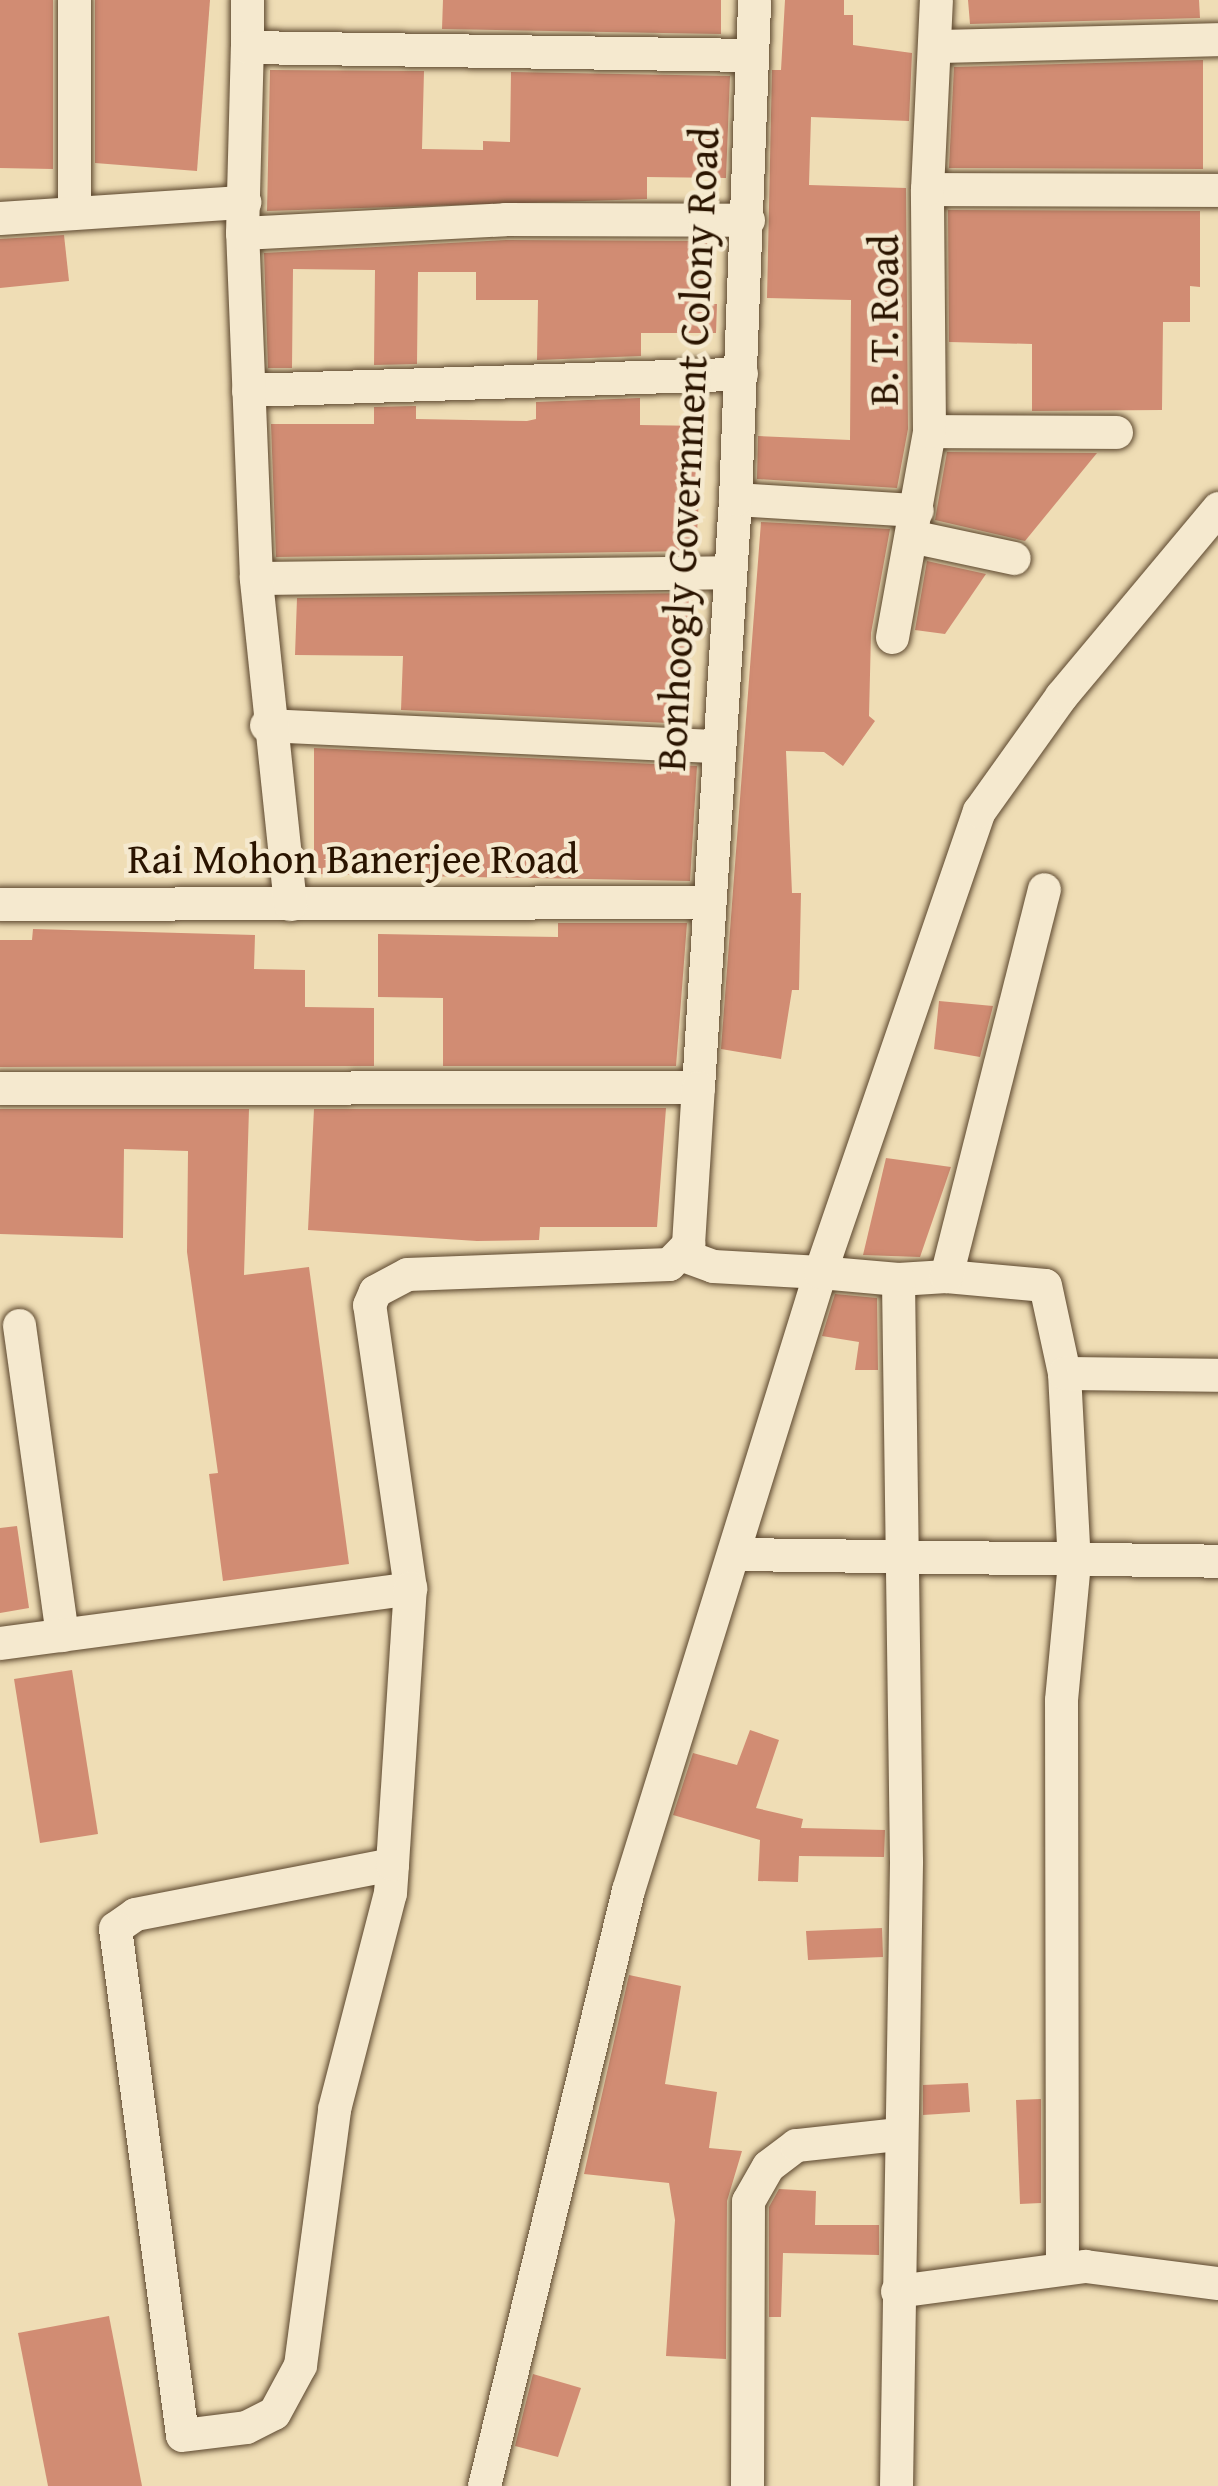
<!DOCTYPE html>
<html>
<head>
<meta charset="utf-8">
<style>
	body { margin:0 }
	#map { position:relative; width:1218px; height:2486px; overflow:hidden; background:#efddb5; font-family:"Gentium Book Plus",serif }
	div>[style] { position:absolute }
	[style*='--x'] { left:calc(var(--x)*1px); top:calc(var(--y)*1px); width:calc(var(--w)*1px); rotate:calc(var(--a)*1deg) }
	.building>* { inset:0; background:#d18c73 }
	.roads { filter:drop-shadow(0 0 3px #5b462d) drop-shadow(0 0 3px #5b462d) }
	.minor>* { height:33px; margin:-16.5px; padding:0 16.5px; transform-origin:16.5px; border-radius:16.5px; background:#f5e9cf }
	span { translate:-50% -50%; white-space:nowrap; text-align:center; line-height:1.15; -webkit-text-stroke:9px #f5e9cf; paint-order:stroke }
	.street-label { font-size:42px; color:#2a1400 }
</style>
</head>
<body>
<div id="map">
	<div class="building">
		<i style="clip-path:polygon(0 0,53px 0,53px 169px,0 168px)"></i>
		<i style="clip-path:polygon(95px 0,210px 0,197px 171px,95px 163px)"></i>
		<i style="clip-path:polygon(443px 0,721px 0,721px 34px,442px 29px)"></i>
		<i style="clip-path:polygon(785px 0,844px 0,844px 15px,853px 15px,853px 45px,912px 53px,909px 121px,811px 117px,809px 185px,906px 188px,908px 429px,897px 488px,757px 479px,758px 436px,850px 440px,851px 300px,767px 298px,772px 70px,781px 70px)"></i>
		<i style="clip-path:polygon(968px 0,1199px 0,1200px 18px,970px 24px)"></i>
		<i style="clip-path:polygon(1203px 60px,1203px 169px,949px 168px,954px 67px)"></i>
		<i style="clip-path:polygon(270px 70px,424px 71px,422px 149px,483px 150px,483px 141px,510px 142px,511px 72px,730px 76px,726px 178px,647px 177px,647px 199px,267px 211px)"></i>
		<i style="clip-path:polygon(948px 210px,1200px 211px,1200px 287px,1190px 286px,1190px 322px,1163px 322px,1162px 410px,1032px 411px,1032px 344px,949px 342px)"></i>
		<i style="clip-path:polygon(64px 235px,69px 281px,0 288px,0 239px)"></i>
		<i style="clip-path:polygon(506px 240px,707px 241px,706px 304px,717px 304px,716px 333px,641px 333px,641px 356px,537px 360px,538px 300px,476px 300px,476px 272px,418px 272px,417px 364px,374px 365px,375px 270px,293px 269px,292px 368px,268px 368px,264px 253px)"></i>
		<i style="clip-path:polygon(640px 398px,640px 425px,703px 426px,696px 551px,276px 557px,271px 424px,374px 424px,374px 407px,416px 406px,416px 419px,527px 421px,536px 419px,536px 402px)"></i>
		<i style="clip-path:polygon(947px 452px,1097px 453px,1025px 541px,935px 520px)"></i>
		<i style="clip-path:polygon(761px 522px,890px 529px,871px 633px,869px 716px,875px 721px,843px 766px,824px 752px,786px 751px,792px 893px,801px 893px,799px 990px,792px 990px,781px 1059px,721px 1049px)"></i>
		<i style="clip-path:polygon(927px 561px,986px 574px,945px 634px,915px 630px)"></i>
		<i style="clip-path:polygon(693px 593px,688px 724px,401px 710px,403px 656px,295px 655px,297px 598px)"></i>
		<i style="clip-path:polygon(314px 748px,697px 766px,690px 881px,314px 874px)"></i>
		<i style="clip-path:polygon(558px 923px,687px 923px,676px 1066px,443px 1066px,443px 998px,378px 997px,378px 934px,558px 937px)"></i>
		<i style="clip-path:polygon(33px 929px,255px 935px,254px 969px,305px 970px,305px 1007px,374px 1008px,374px 1066px,0 1067px,0 940px,32px 940px)"></i>
		<i style="clip-path:polygon(939px 1001px,993px 1006px,980px 1057px,934px 1049px)"></i>
		<i style="clip-path:polygon(666px 1108px,657px 1227px,540px 1227px,539px 1240px,477px 1241px,308px 1230px,314px 1109px)"></i>
		<i style="clip-path:polygon(0 1109px,249px 1109px,244px 1275px,309px 1267px,349px 1564px,223px 1581px,209px 1474px,218px 1473px,187px 1252px,188px 1151px,124px 1149px,123px 1238px,0 1234px)"></i>
		<i style="clip-path:polygon(886px 1158px,951px 1167px,920px 1257px,863px 1255px)"></i>
		<i style="clip-path:polygon(835px 1294px,877px 1298px,878px 1370px,855px 1370px,859px 1342px,822px 1336px)"></i>
		<i style="clip-path:polygon(17px 1526px,29px 1608px,0 1613px,0 1528px)"></i>
		<i style="clip-path:polygon(72px 1670px,98px 1834px,40px 1843px,14px 1679px)"></i>
		<i style="clip-path:polygon(750px 1730px,779px 1740px,756px 1808px,803px 1819px,801px 1828px,885px 1830px,884px 1857px,799px 1856px,798px 1882px,758px 1881px,760px 1840px,673px 1815px,693px 1753px,737px 1765px)"></i>
		<i style="clip-path:polygon(882px 1928px,883px 1957px,808px 1960px,806px 1931px)"></i>
		<i style="clip-path:polygon(629px 1975px,681px 1986px,665px 2084px,717px 2092px,709px 2148px,742px 2151px,727px 2201px,726px 2359px,666px 2356px,675px 2220px,669px 2183px,584px 2174px)"></i>
		<i style="clip-path:polygon(968px 2083px,970px 2112px,923px 2115px,923px 2085px)"></i>
		<i style="clip-path:polygon(1041px 2099px,1041px 2203px,1020px 2204px,1016px 2100px)"></i>
		<i style="clip-path:polygon(779px 2189px,816px 2191px,815px 2225px,879px 2225px,879px 2255px,783px 2253px,781px 2317px,769px 2317px,769px 2207px)"></i>
		<i style="clip-path:polygon(109px 2316px,142px 2486px,48px 2486px,18px 2333px)"></i>
		<i style="clip-path:polygon(533px 2374px,581px 2388px,558px 2457px,515px 2446px)"></i>
	</div>
	<div class="roads">
		<div class="minor">
			<i style="--x:74;--y:0;--w:212;--a:90"></i>
			<i style="--x:936;--y:46;--w:282;--a:-1.4"></i>
			<i style="--x:247;--y:47;--w:47;--a:-90"></i>
			<i style="--x:927;--y:189;--w:291;--a:0.2"></i>
			<i style="--x:0;--y:218;--w:245;--a:-3.8"></i>
			<i style="--x:242;--y:233;--w:263;--a:-3"></i>
			<i style="--x:505;--y:219;--w:243;--a:0.2"></i>
			<i style="--x:248;--y:390;--w:493;--a:-1.9"></i>
			<i style="--x:929;--y:431;--w:187;--a:0.3"></i>
			<i style="--x:735;--y:499;--w:182;--a:3.5"></i>
			<i style="--x:911;--y:536;--w:105;--a:12.1"></i>
			<i style="--x:256;--y:578;--w:474;--a:-0.7"></i>
			<i style="--x:892;--y:637;--w:209;--a:-79.8"></i>
			<i style="--x:929;--y:431;--w:242;--a:-90.5"></i>
			<i style="--x:927;--y:189;--w:189;--a:-87.3"></i>
			<i style="--x:266;--y:725;--w:452;--a:2.7"></i>
			<i style="--x:0;--y:904;--w:705;--a:-0.16"></i>
			<i style="--x:290;--y:904;--w:328;--a:-96"></i>
			<i style="--x:256;--y:578;--w:345;--a:-92.3"></i>
			<i style="--x:242;--y:233;--w:186;--a:-88.5"></i>
			<i style="--x:247;--y:47;--w:504;--a:0.91"></i>
			<i style="--x:0;--y:1088;--w:698;--a:-0.08"></i>
			<i style="--x:698;--y:1087;--w:589;--a:-86.4"></i>
			<i style="--x:735;--y:499;--w:499;--a:-87.8"></i>
			<i style="--x:946;--y:1276;--w:99;--a:5.2"></i>
			<i style="--x:1045;--y:1285;--w:90;--a:77.8"></i>
			<i style="--x:1064;--y:1373;--w:189;--a:87"></i>
			<i style="--x:1074;--y:1562;--w:139;--a:95.4"></i>
			<i style="--x:1061;--y:1700;--w:567;--a:89.9"></i>
			<i style="--x:898;--y:1279;--w:48;--a:-3.6"></i>
			<i style="--x:946;--y:1276;--w:399;--a:-75.8"></i>
			<i style="--x:19;--y:1325;--w:313;--a:82.1"></i>
			<i style="--x:1064;--y:1373;--w:154;--a:0.7"></i>
			<i style="--x:737;--y:1554;--w:481;--a:0.8"></i>
			<i style="--x:0;--y:1643;--w:414;--a:-7.6"></i>
			<i style="--x:410;--y:1588;--w:286;--a:-98.2"></i>
			<i style="--x:369;--y:1305;--w:15;--a:-67"></i>
			<i style="--x:375;--y:1291;--w:36;--a:-28"></i>
			<i style="--x:407;--y:1274;--w:262;--a:-2.2"></i>
			<i style="--x:669;--y:1264;--w:28;--a:-46"></i>
			<i style="--x:688;--y:1244;--w:157;--a:-86.4"></i>
			<i style="--x:392;--y:1864;--w:262;--a:169"></i>
			<i style="--x:135;--y:1914;--w:24;--a:145"></i>
			<i style="--x:115;--y:1928;--w:511;--a:82.47"></i>
			<i style="--x:182;--y:2435;--w:64;--a:-7.1"></i>
			<i style="--x:246;--y:2427;--w:31;--a:-27"></i>
			<i style="--x:274;--y:2413;--w:55;--a:-61.6"></i>
			<i style="--x:300;--y:2365;--w:258;--a:-82.4"></i>
			<i style="--x:334;--y:2109;--w:223;--a:-75.5"></i>
			<i style="--x:390;--y:1893;--w:29;--a:-86"></i>
			<i style="--x:392;--y:1864;--w:277;--a:-86.3"></i>
			<i style="--x:897;--y:2291;--w:190;--a:-7.6"></i>
			<i style="--x:1085;--y:2266;--w:134;--a:7.3"></i>
			<i style="--x:484;--y:2486;--w:613;--a:-76.42"></i>
			<i style="--x:628;--y:1890;--w:647;--a:-72.74"></i>
			<i style="--x:820;--y:1272;--w:107;--a:-176.8"></i>
			<i style="--x:713;--y:1266;--w:32;--a:-160"></i>
			<i style="--x:747;--y:2486;--w:285;--a:-89.8"></i>
			<i style="--x:748;--y:2201;--w:40;--a:-60.3"></i>
			<i style="--x:768;--y:2166;--w:35;--a:-37"></i>
			<i style="--x:796;--y:2145;--w:103;--a:-6.2"></i>
			<i style="--x:896;--y:2486;--w:625;--a:-89.08"></i>
			<i style="--x:906;--y:1861;--w:582;--a:-90.79"></i>
			<i style="--x:898;--y:1279;--w:78;--a:-174.9"></i>
			<i style="--x:820;--y:1272;--w:488;--a:-71"></i>
			<i style="--x:979;--y:811;--w:141;--a:-54.5"></i>
			<i style="--x:1061;--y:696;--w:245;--a:-50.1"></i>
		</div>
	</div>
	<div class="street-label">
		<span style="left:883px;top:320px;rotate:-90deg">B. T. Road</span>
		<span style="left:687px;top:449px;rotate:-87deg">Bonhoogly Government Colony Road</span>
		<span style="left:353px;top:858px">Rai Mohon Banerjee Road</span>
	</div>
</div>
</body>
</html>
